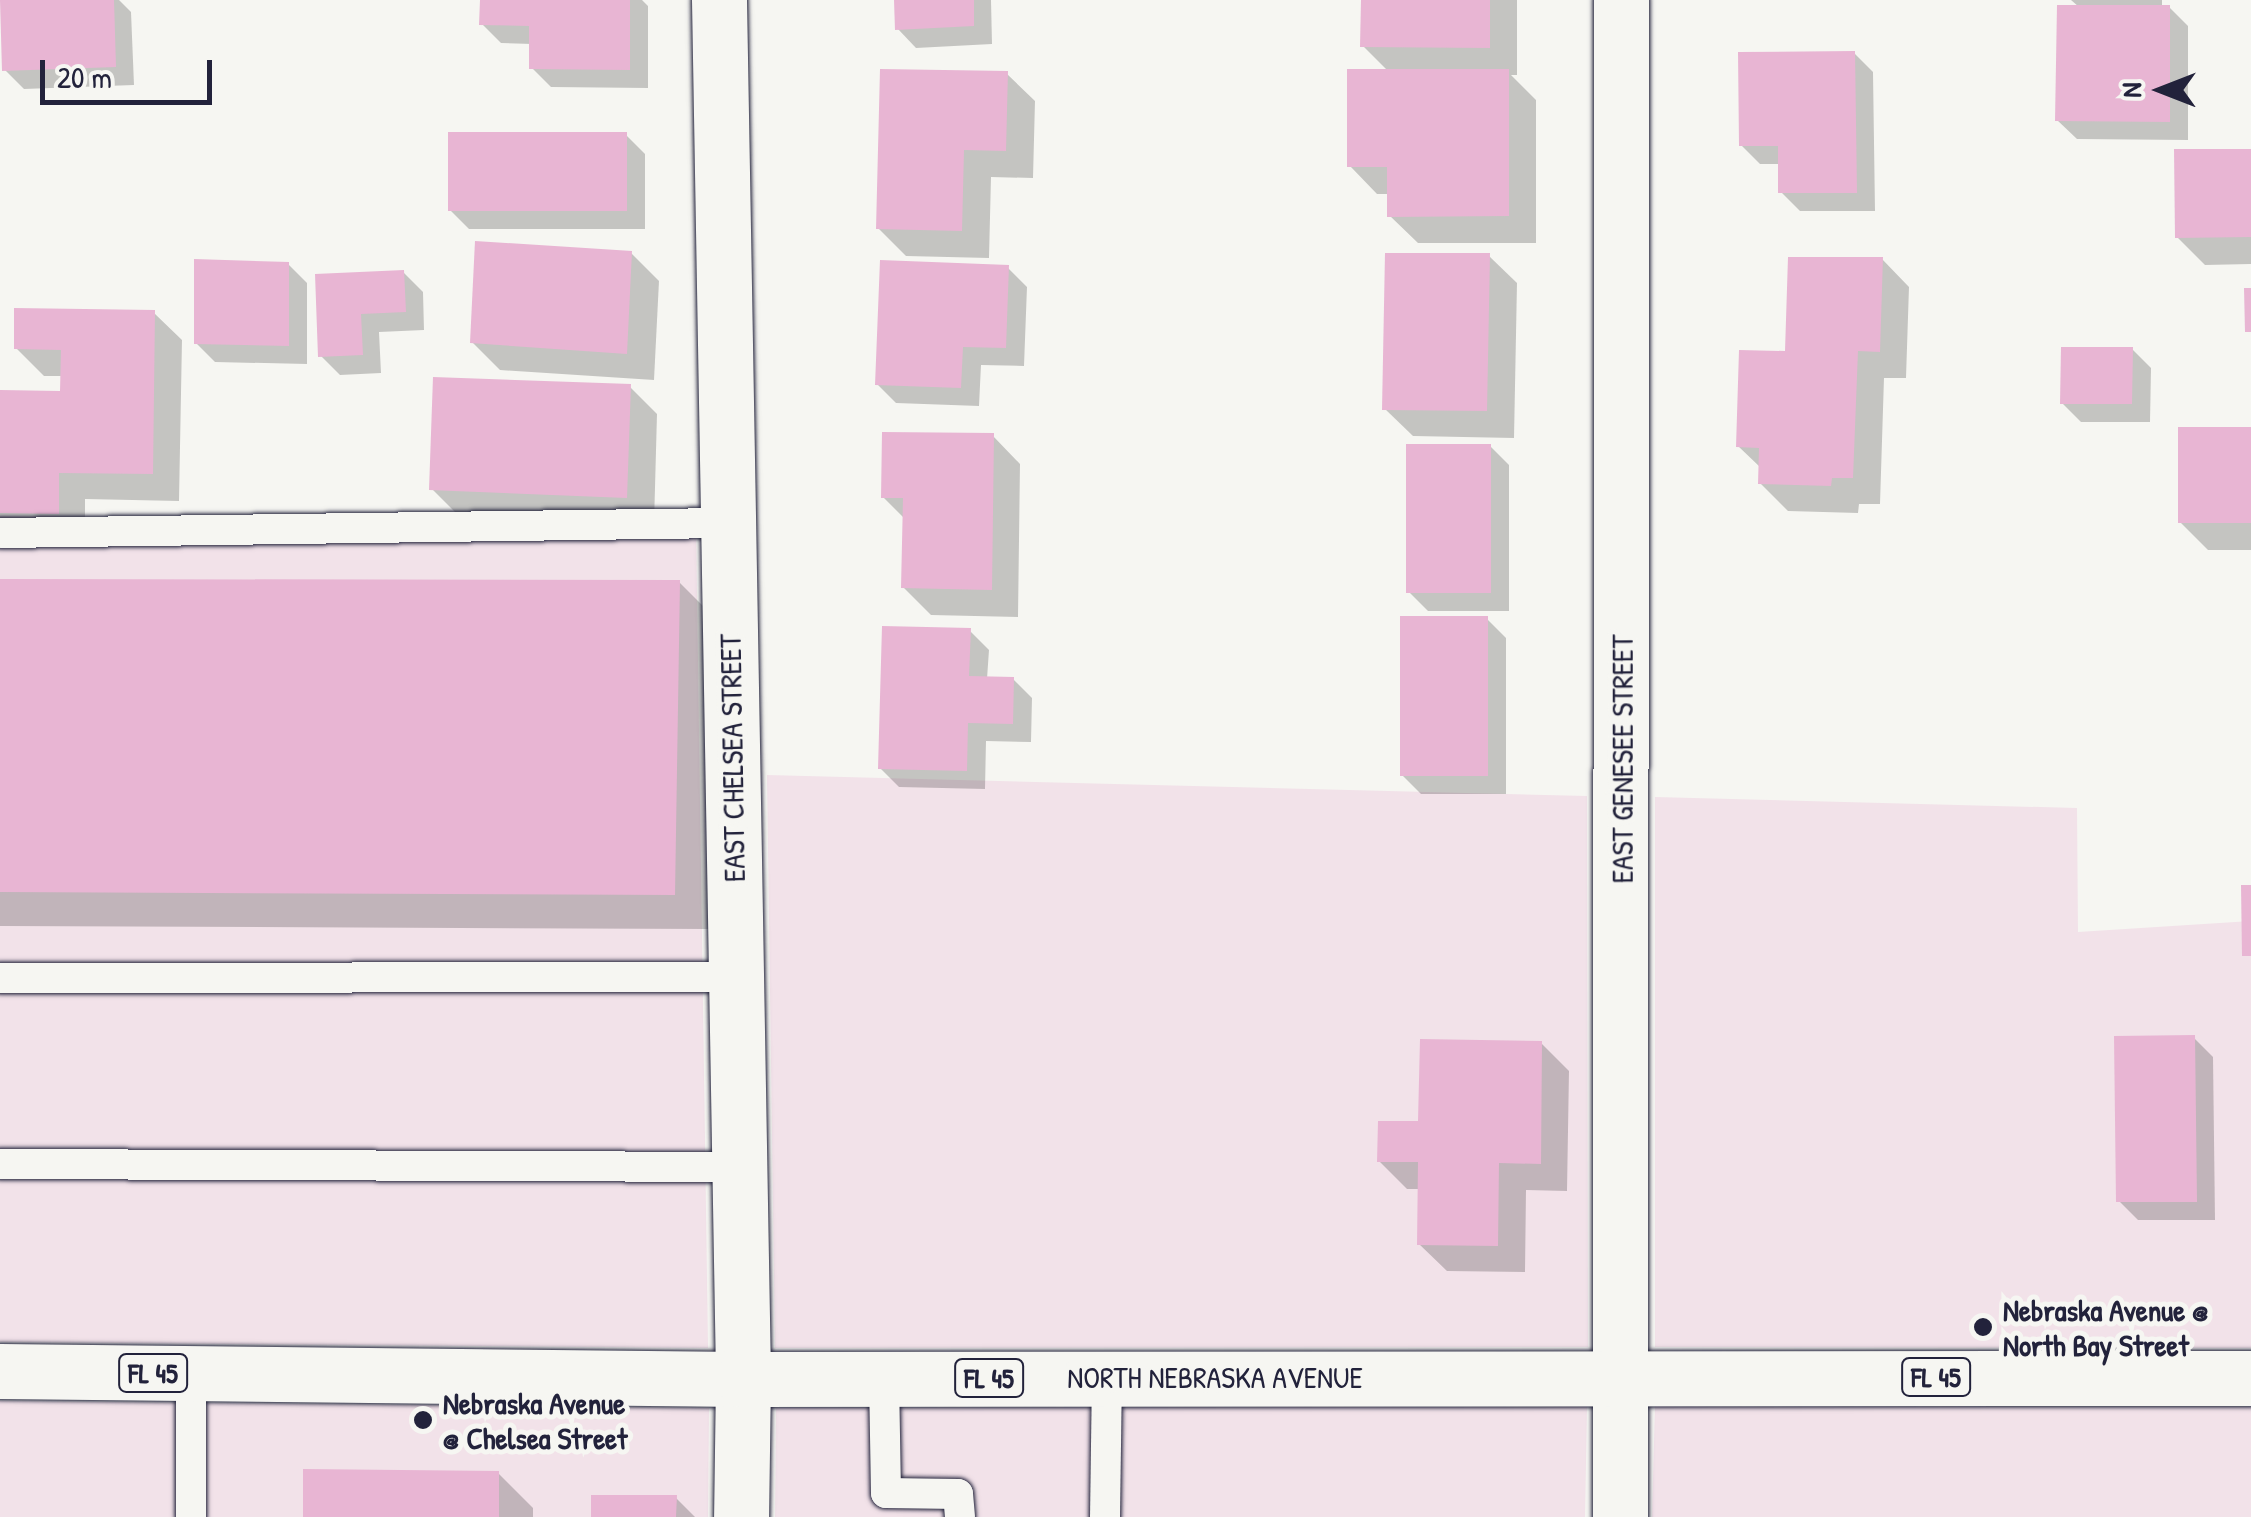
<!DOCTYPE html>
<html>
<head>
<meta charset="utf-8">
<style>
	body { margin:0 }
	#map { position:relative; width:2251px; height:1517px; overflow:hidden; background:#f6f6f2; font-family:"Patrick Hand",sans-serif }
	div>[style] { position:absolute }
	[style*='--x'] { left:calc(var(--x)*1px); top:calc(var(--y)*1px); width:calc(var(--w)*1px); rotate:calc(var(--a)*1deg) }
	.built>* { inset:0; background:#f2e2e9 }
	.shadow>* { inset:0; background:#0003 }
	.building>* { inset:0; background:#e8b5d3 }
	.roads { filter:drop-shadow(0 0 2px #22223b) drop-shadow(0 0 2px #22223b) }
	.service>* { height:30px; margin:-15px; padding:0 15px; transform-origin:15px; border-radius:15px; background:#f6f6f2 }
	.minor>* { height:55px; margin:-27.5px; padding:0 27.5px; transform-origin:27.5px; border-radius:27.5px; background:#f6f6f2 }
	.primary>* { height:55px; margin:-27.5px; padding:0 27.5px; transform-origin:27.5px; border-radius:27.5px; background:#f6f6f2 }
	.dots>* { width:28px; height:28px; translate:-50% -50%; box-sizing:border-box; border:5px solid #f6f6f2; border-radius:50% }
	span { translate:-50% -50%; white-space:nowrap; text-align:center; line-height:1.15; -webkit-text-stroke:10px #f6f6f2; paint-order:stroke }
	.shield-label span { padding:2px 8px; background:#f6f6f2; border:2px solid; border-radius:8px; -webkit-text-stroke-width:0 }
	.shield-label { font-size:28px; color:#22223b; font-weight:700 }
	.street-label { font-size:30px; color:#22223b }
	.poi-label { font-size:30px; color:#22223b; font-weight:700 }
	.left { translate:0 -50%; text-align:left }
	.north { position:absolute; left:2111px; top:40px; width:100px; height:100px; -webkit-text-stroke:8px #f6f6f2; paint-order:stroke; rotate:270deg; font-size:28px; font-weight:700; line-height:40px; text-align:center; color:#22223b }
	.north::after { content:''; display:block; margin:auto; width:35px; height:45px; background:#22223b; clip-path:polygon(50% 0,100% 100%,50% 72%,0 100%) }
	.scale { position:absolute; left:40px; top:60px; width:172px; height:45px; box-sizing:border-box; border:5px solid #22223b; border-top:0; padding-left:12px; font-size:30px; line-height:35px; white-space:nowrap; color:#22223b; -webkit-text-stroke:8px #f6f6f2; paint-order:stroke }
</style>
</head>
<body>
<div id="map">
	<div class="built">
		<i style="clip-path:polygon(0 516px,696px 525px,708px 1348px,0 1342px)"></i>
		<i style="clip-path:polygon(767px 775px,1587px 796px,1588px 1347px,775px 1348px)"></i>
		<i style="clip-path:polygon(1655px 797px,2077px 808px,2078px 932px,2251px 921px,2251px 1348px,1655px 1347px)"></i>
		<i style="clip-path:polygon(0 1401px,709px 1408px,708px 1517px,0 1517px)"></i>
		<i style="clip-path:polygon(1587px 1406px,1585px 1517px,775px 1517px,776px 1408px)"></i>
		<i style="clip-path:polygon(1655px 1406px,2251px 1407px,2251px 1517px,1652px 1517px)"></i>
	</div>
	<div class="shadow">
		<i style="clip-path:polygon(2px 0,119px 0,131px 12px,134px 85px,24px 89px,5px 70px)"></i>
		<i style="clip-path:polygon(482px 0,642px 0,648px 6px,648px 88px,551px 87px,532px 68px,532px 44px,501px 43px,482px 24px)"></i>
		<i style="clip-path:polygon(896px 0,991px 0,992px 44px,916px 48px,897px 28px)"></i>
		<i style="clip-path:polygon(1364px 0,1517px 0,1517px 75px,1511px 75px,1536px 100px,1536px 243px,1418px 243px,1390px 216px,1390px 194px,1377px 194px,1350px 166px,1389px 72px,1363px 46px)"></i>
		<i style="clip-path:polygon(2071px 0,2162px 0,2162px 7px,2169px 7px,2188px 26px,2188px 140px,2077px 139px,2057px 120px,2079px 7px)"></i>
		<i style="clip-path:polygon(1854px 53px,1873px 72px,1875px 211px,1800px 211px,1781px 192px,1781px 164px,1760px 164px,1741px 145px)"></i>
		<i style="clip-path:polygon(1007px 74px,1035px 101px,1033px 178px,991px 177px,989px 258px,906px 256px,878px 228px)"></i>
		<i style="clip-path:polygon(626px 135px,645px 154px,645px 229px,469px 229px,450px 210px)"></i>
		<i style="clip-path:polygon(2251px 151px,2251px 264px,2205px 265px,2177px 237px)"></i>
		<i style="clip-path:polygon(631px 253px,659px 281px,654px 380px,500px 370px,472px 342px)"></i>
		<i style="clip-path:polygon(1489px 256px,1517px 283px,1514px 438px,1413px 436px,1385px 409px)"></i>
		<i style="clip-path:polygon(1882px 259px,1909px 287px,1906px 378px,1884px 378px,1880px 504px,1859px 504px,1858px 513px,1788px 511px,1760px 483px,1761px 468px,1738px 446px)"></i>
		<i style="clip-path:polygon(288px 264px,307px 283px,307px 364px,215px 362px,196px 343px)"></i>
		<i style="clip-path:polygon(1008px 268px,1027px 287px,1024px 366px,981px 365px,979px 406px,896px 403px,877px 384px)"></i>
		<i style="clip-path:polygon(404px 273px,423px 292px,424px 330px,379px 332px,381px 373px,340px 375px,321px 356px,318px 276px)"></i>
		<i style="clip-path:polygon(154px 313px,182px 340px,179px 501px,85px 499px,85px 541px,0 539px,0 393px,62px 393px,62px 376px,44px 376px,16px 348px)"></i>
		<i style="clip-path:polygon(2132px 349px,2151px 368px,2150px 422px,2081px 422px,2062px 403px)"></i>
		<i style="clip-path:polygon(630px 387px,657px 414px,654px 525px,460px 517px,432px 489px)"></i>
		<i style="clip-path:polygon(2251px 430px,2251px 550px,2208px 550px,2180px 522px)"></i>
		<i style="clip-path:polygon(993px 436px,1020px 464px,1018px 617px,931px 615px,903px 587px,905px 519px,883px 497px)"></i>
		<i style="clip-path:polygon(1490px 446px,1509px 465px,1509px 611px,1428px 611px,1409px 592px)"></i>
		<i style="clip-path:polygon(0 581px,679px 582px,714px 617px,709px 929px,0 926px)"></i>
		<i style="clip-path:polygon(1487px 619px,1506px 638px,1506px 794px,1421px 794px,1402px 775px)"></i>
		<i style="clip-path:polygon(970px 631px,989px 650px,987px 679px,1013px 679px,1032px 698px,1031px 742px,986px 741px,985px 789px,899px 787px,880px 768px)"></i>
		<i style="clip-path:polygon(2194px 1038px,2213px 1057px,2215px 1220px,2138px 1220px,2119px 1201px)"></i>
		<i style="clip-path:polygon(1541px 1043px,1569px 1071px,1567px 1191px,1526px 1190px,1525px 1272px,1447px 1271px,1419px 1244px,1420px 1189px,1407px 1189px,1379px 1161px,1420px 1124px)"></i>
		<i style="clip-path:polygon(498px 1473px,533px 1508px,533px 1517px,305px 1517px)"></i>
		<i style="clip-path:polygon(676px 1498px,695px 1517px,593px 1517px)"></i>
	</div>
	<div class="building">
		<i style="clip-path:polygon(0 0,114px 0,116px 67px,2px 71px)"></i>
		<i style="clip-path:polygon(480px 0,630px 0,630px 70px,529px 69px,529px 26px,479px 25px)"></i>
		<i style="clip-path:polygon(894px 0,974px 0,974px 26px,895px 30px)"></i>
		<i style="clip-path:polygon(1361px 0,1490px 0,1490px 48px,1360px 47px)"></i>
		<i style="clip-path:polygon(2057px 5px,2170px 5px,2170px 122px,2055px 121px)"></i>
		<i style="clip-path:polygon(1855px 51px,1857px 193px,1778px 193px,1778px 146px,1739px 146px,1738px 52px)"></i>
		<i style="clip-path:polygon(880px 69px,1008px 71px,1006px 151px,964px 150px,962px 231px,876px 229px)"></i>
		<i style="clip-path:polygon(1347px 69px,1509px 69px,1509px 216px,1387px 217px,1387px 167px,1347px 167px)"></i>
		<i style="clip-path:polygon(448px 132px,627px 132px,627px 211px,448px 211px)"></i>
		<i style="clip-path:polygon(2174px 149px,2251px 149px,2251px 237px,2175px 238px)"></i>
		<i style="clip-path:polygon(475px 241px,632px 251px,627px 354px,470px 343px)"></i>
		<i style="clip-path:polygon(1385px 253px,1490px 253px,1487px 411px,1382px 410px)"></i>
		<i style="clip-path:polygon(1788px 257px,1883px 257px,1880px 352px,1858px 351px,1853px 478px,1832px 478px,1831px 486px,1758px 484px,1759px 448px,1736px 447px,1739px 350px,1785px 351px)"></i>
		<i style="clip-path:polygon(194px 259px,289px 262px,289px 346px,194px 344px)"></i>
		<i style="clip-path:polygon(880px 260px,1009px 265px,1006px 348px,963px 347px,961px 388px,875px 385px)"></i>
		<i style="clip-path:polygon(404px 270px,406px 312px,361px 314px,363px 355px,318px 357px,315px 274px)"></i>
		<i style="clip-path:polygon(2244px 288px,2251px 288px,2251px 332px,2245px 332px)"></i>
		<i style="clip-path:polygon(14px 308px,155px 310px,153px 474px,59px 473px,59px 514px,0 513px,0 390px,60px 391px,61px 350px,14px 349px)"></i>
		<i style="clip-path:polygon(2061px 347px,2133px 347px,2132px 404px,2060px 404px)"></i>
		<i style="clip-path:polygon(433px 377px,631px 384px,627px 498px,429px 490px)"></i>
		<i style="clip-path:polygon(2178px 427px,2251px 427px,2251px 523px,2178px 523px)"></i>
		<i style="clip-path:polygon(882px 432px,994px 433px,992px 590px,901px 588px,903px 498px,881px 498px)"></i>
		<i style="clip-path:polygon(1406px 444px,1491px 444px,1491px 593px,1406px 593px)"></i>
		<i style="clip-path:polygon(0 579px,680px 580px,675px 895px,0 892px)"></i>
		<i style="clip-path:polygon(1400px 616px,1488px 616px,1488px 776px,1400px 776px)"></i>
		<i style="clip-path:polygon(882px 626px,971px 628px,969px 676px,1014px 677px,1013px 724px,968px 723px,967px 771px,878px 769px)"></i>
		<i style="clip-path:polygon(2241px 885px,2251px 885px,2251px 956px,2242px 956px)"></i>
		<i style="clip-path:polygon(2195px 1035px,2197px 1202px,2116px 1202px,2114px 1036px)"></i>
		<i style="clip-path:polygon(1420px 1039px,1542px 1041px,1541px 1164px,1499px 1163px,1498px 1246px,1417px 1245px,1418px 1162px,1377px 1162px,1378px 1121px,1418px 1121px)"></i>
		<i style="clip-path:polygon(303px 1469px,499px 1471px,499px 1517px,303px 1517px)"></i>
		<i style="clip-path:polygon(591px 1495px,677px 1495px,676px 1517px,591px 1517px)"></i>
	</div>
	<div class="roads">
		<div class="service">
			<i style="--x:0;--y:533;--w:729;--a:-0.79"></i>
			<i style="--x:0;--y:978;--w:735;--a:-0.08"></i>
			<i style="--x:0;--y:1164;--w:739;--a:0.23"></i>
			<i style="--x:191;--y:1373;--w:144;--a:90"></i>
			<i style="--x:884;--y:1378;--w:115;--a:89"></i>
			<i style="--x:886;--y:1493;--w:72;--a:0.8"></i>
			<i style="--x:958;--y:1494;--w:23;--a:85"></i>
			<i style="--x:1105;--y:1517;--w:140;--a:-89.2"></i>
		</div>
		<div class="minor">
			<i style="--x:719;--y:0;--w:1379;--a:89"></i>
			<i style="--x:743;--y:1379;--w:138;--a:90.8"></i>
			<i style="--x:1620;--y:1517;--w:1517;--a:-89.96"></i>
		</div>
		<div class="primary">
			<i style="--x:0;--y:1371;--w:743;--a:0.62"></i>
			<i style="--x:743;--y:1379;--w:1508;--a:-0.04"></i>
		</div>
	</div>
	<div class="dots">
		<i style="left:1983px;top:1327px;background:#22223b"></i>
		<i style="left:423px;top:1420px;background:#22223b"></i>
	</div>
	<div class="shield-label">
		<span style="left:153px;top:1373px">FL 45</span>
		<span style="left:1936px;top:1377px">FL 45</span>
		<span style="left:989px;top:1378px">FL 45</span>
	</div>
	<div class="street-label">
		<span style="left:732px;top:758px;rotate:-91deg">EAST CHELSEA STREET</span>
		<span style="left:1622px;top:759px;rotate:-90deg">EAST GENESEE STREET</span>
		<span style="left:1215px;top:1377px">NORTH NEBRASKA AVENUE</span>
	</div>
	<div class="poi-label">
		<span class="left" style="left:2003px;top:1327px">Nebraska Avenue @<br>North Bay Street</span>
		<span class="left" style="left:443px;top:1420px">Nebraska Avenue<br>@ Chelsea Street</span>
	</div>
	<div class="north">N</div>
	<div class="scale">20 m</div>
</div>
</body>
</html>
